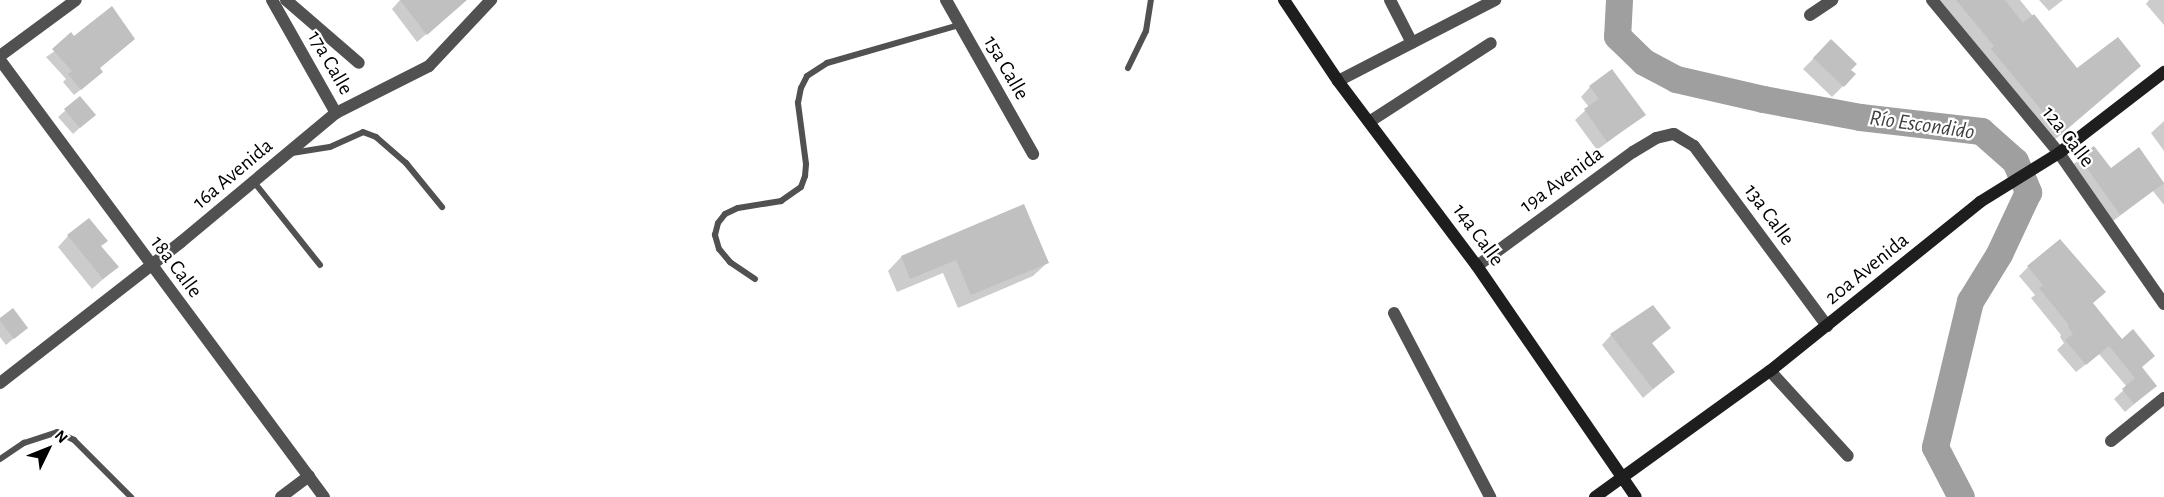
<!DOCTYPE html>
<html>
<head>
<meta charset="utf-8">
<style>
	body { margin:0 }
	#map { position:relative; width:2164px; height:497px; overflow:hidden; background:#fff; font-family:"Alegreya Sans",sans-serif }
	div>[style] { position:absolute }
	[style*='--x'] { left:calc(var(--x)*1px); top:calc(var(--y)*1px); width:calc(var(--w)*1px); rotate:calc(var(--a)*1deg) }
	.shadow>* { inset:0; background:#0003 }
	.river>* { height:27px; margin:-13.5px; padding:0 13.5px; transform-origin:13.5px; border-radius:13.5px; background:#9f9f9f }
	.building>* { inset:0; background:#c0c0c0 }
	.lane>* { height:6px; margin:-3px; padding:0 3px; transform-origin:3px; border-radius:3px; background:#515151 }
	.street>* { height:12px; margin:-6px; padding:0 6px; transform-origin:6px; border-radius:6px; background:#515151 }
	.secondary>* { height:12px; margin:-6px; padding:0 6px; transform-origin:6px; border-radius:6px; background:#1e1e1e }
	span { translate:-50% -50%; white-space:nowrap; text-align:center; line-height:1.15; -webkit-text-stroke:4.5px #fff; paint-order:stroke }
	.street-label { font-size:21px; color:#000 }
	.water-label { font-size:22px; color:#404040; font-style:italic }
	.north { position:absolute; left:18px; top:419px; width:60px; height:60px; -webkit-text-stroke:4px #fff; paint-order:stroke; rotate:47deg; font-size:16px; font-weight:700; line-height:24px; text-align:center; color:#000 }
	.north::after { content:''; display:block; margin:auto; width:21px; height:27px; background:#000; clip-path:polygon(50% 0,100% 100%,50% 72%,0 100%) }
</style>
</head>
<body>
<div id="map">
	<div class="shadow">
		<i style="clip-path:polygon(400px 0,466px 0,417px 42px,392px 9px)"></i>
		<i style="clip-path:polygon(1937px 0,2020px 0,2077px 70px,2129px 76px,2051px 143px)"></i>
		<i style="clip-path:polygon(2039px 0,2063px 0,2049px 11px)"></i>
		<i style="clip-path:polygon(2149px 0,2164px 0,2164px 25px,2146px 4px)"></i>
		<i style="clip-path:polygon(74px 38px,99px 68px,95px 78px,74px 95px,63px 82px,66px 79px,46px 57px)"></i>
		<i style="clip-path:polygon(1831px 41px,1854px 75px,1832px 97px,1803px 69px)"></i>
		<i style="clip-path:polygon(1590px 87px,1644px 115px,1597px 150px,1575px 120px,1589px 107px,1581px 97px)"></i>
		<i style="clip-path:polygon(80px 98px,87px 121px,73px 134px,58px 117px)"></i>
		<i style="clip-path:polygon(2164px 121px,2164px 151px,2151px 133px)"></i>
		<i style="clip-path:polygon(2138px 150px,2164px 183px,2164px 205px,2153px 191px,2113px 221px,2073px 165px,2080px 158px,2111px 170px)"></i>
		<i style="clip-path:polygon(1023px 206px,1047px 263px,1033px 276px,958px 308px,943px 273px,897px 292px,888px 271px,901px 257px)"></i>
		<i style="clip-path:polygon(68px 236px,100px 246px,117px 267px,92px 289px,58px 247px)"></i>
		<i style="clip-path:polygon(2028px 267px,2092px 304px,2122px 341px,2153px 356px,2140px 368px,2155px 386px,2125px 412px,2114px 399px,2127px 387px,2099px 354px,2076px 372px,2057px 350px,2064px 343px,2060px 337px,2061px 335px,2031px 298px,2035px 295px,2019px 276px)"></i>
		<i style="clip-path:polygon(0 319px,26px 328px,6px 345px,0 337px)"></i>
		<i style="clip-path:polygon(1669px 328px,1651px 344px,1673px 372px,1643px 398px,1602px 345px,1611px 335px)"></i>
	</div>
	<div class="river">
		<i style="--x:1619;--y:0;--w:36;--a:93"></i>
		<i style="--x:1617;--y:36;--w:37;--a:44"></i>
		<i style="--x:1644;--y:62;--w:36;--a:28"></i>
		<i style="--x:1676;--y:79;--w:89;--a:12.9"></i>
		<i style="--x:1763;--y:99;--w:99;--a:10.5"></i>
		<i style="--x:1860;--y:117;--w:122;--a:6.6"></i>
		<i style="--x:1981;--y:131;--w:45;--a:41.4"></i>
		<i style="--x:2015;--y:161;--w:34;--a:67"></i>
		<i style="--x:2028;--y:192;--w:68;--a:115.1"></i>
		<i style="--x:1999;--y:254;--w:55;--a:121.7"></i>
		<i style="--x:1970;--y:301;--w:150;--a:103.5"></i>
		<i style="--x:1935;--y:447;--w:56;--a:62.5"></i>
	</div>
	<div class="building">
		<i style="clip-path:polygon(400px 0,467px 0,427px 35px)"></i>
		<i style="clip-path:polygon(1956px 0,2005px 0,2023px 23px,2034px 14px,2077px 68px,2118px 37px,2141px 66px,2061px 134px,1991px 49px,1994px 46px)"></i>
		<i style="clip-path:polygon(112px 6px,135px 39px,100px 68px,103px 72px,81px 90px,68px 74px,72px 71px,52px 49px,71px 32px,74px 36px)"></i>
		<i style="clip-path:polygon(1831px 39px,1857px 64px,1851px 70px,1856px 74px,1844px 87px,1813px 58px)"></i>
		<i style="clip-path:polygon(1612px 69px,1646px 115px,1607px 142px,1584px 109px,1599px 99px,1589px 86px)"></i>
		<i style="clip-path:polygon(80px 96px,96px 115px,80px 128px,64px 109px)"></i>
		<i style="clip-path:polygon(2094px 146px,2111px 168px,2139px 147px,2164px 183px,2120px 215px,2079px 157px)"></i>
		<i style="clip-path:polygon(1024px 204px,1049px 263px,971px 295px,956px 260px,910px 279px,901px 256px)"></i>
		<i style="clip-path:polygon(89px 218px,108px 241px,101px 246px,119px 267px,103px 279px,67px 235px)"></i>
		<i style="clip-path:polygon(2060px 239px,2106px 292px,2093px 303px,2122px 339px,2133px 329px,2155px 356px,2142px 367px,2157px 386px,2134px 404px,2122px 389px,2135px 378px,2109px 346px,2086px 365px,2065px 340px,2073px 334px,2068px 327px,2069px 325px,2039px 288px,2043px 285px,2027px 266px)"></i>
		<i style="clip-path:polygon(1653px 305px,1671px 328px,1652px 343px,1675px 372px,1653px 389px,1610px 334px)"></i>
		<i style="clip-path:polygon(13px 308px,28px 328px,14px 339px,0 321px,0 318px)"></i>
	</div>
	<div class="lane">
		<i style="--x:1128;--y:68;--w:41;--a:-64.1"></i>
		<i style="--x:1146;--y:31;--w:31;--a:-81"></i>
		<i style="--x:292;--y:153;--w:38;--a:-9"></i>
		<i style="--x:330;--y:147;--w:36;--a:-24"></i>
		<i style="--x:363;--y:132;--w:14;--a:21"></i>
		<i style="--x:376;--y:137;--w:40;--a:41"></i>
		<i style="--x:406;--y:163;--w:57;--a:50.7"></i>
		<i style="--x:254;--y:182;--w:106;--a:51.5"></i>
		<i style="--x:755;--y:279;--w:30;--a:-146"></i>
		<i style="--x:730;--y:262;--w:17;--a:-130"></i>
		<i style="--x:719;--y:249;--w:15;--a:-106"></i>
		<i style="--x:715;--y:235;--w:12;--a:-76"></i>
		<i style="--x:718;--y:223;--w:11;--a:-52"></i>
		<i style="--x:725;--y:214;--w:14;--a:-25"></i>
		<i style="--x:738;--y:208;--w:44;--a:-9.2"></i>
		<i style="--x:781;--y:201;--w:24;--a:-35"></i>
		<i style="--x:801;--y:187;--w:12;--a:-70"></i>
		<i style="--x:805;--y:176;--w:12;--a:-85"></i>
		<i style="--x:806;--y:164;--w:62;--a:-97.5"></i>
		<i style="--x:798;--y:103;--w:15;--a:-79"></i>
		<i style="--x:801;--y:88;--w:13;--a:-63"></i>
		<i style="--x:807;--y:76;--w:24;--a:-33"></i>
		<i style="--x:827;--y:63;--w:137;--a:-16.1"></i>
		<i style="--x:0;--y:459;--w:29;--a:-34"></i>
		<i style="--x:24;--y:443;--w:35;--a:-18"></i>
		<i style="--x:57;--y:432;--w:19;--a:25"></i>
		<i style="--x:74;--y:440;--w:81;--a:45"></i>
	</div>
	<div class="street">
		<i style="--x:272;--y:0;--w:130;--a:60.5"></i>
		<i style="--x:286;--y:0;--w:96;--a:40.8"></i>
		<i style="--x:946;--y:0;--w:177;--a:60.5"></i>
		<i style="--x:1390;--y:0;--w:48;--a:62.9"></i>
		<i style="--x:1932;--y:0;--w:199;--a:50.3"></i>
		<i style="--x:2059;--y:153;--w:184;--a:55.2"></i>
		<i style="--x:1810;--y:15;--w:27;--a:-34"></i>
		<i style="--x:0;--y:56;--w:94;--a:-36.4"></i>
		<i style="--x:0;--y:60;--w:544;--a:53.45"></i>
		<i style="--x:1338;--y:81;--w:177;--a:-27.3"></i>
		<i style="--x:1369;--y:122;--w:145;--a:-32.9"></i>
		<i style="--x:1477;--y:266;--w:193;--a:-36.2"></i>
		<i style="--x:1633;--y:152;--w:27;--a:-31"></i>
		<i style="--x:1656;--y:138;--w:18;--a:-13"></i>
		<i style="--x:1674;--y:134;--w:23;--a:31"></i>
		<i style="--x:1694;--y:146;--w:224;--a:53.5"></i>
		<i style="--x:1394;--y:313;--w:208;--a:62.4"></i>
		<i style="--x:1770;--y:371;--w:115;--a:47.5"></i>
		<i style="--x:0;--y:383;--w:229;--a:-37.9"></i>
		<i style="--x:181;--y:242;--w:202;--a:-39.8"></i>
		<i style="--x:336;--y:113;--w:104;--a:-26.8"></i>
		<i style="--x:429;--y:66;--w:91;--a:-46.8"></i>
		<i style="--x:2111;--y:441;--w:68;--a:-39.1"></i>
		<i style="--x:281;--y:497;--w:35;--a:-37"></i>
	</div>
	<div class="secondary">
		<i style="--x:1284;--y:0;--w:97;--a:56.3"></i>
		<i style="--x:1338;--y:81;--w:231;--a:53.1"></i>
		<i style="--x:1477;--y:266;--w:280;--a:55.5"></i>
		<i style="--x:1595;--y:497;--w:216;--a:-35.8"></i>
		<i style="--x:1770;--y:371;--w:270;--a:-38.8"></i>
		<i style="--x:1980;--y:202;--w:93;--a:-31.8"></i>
		<i style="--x:2059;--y:153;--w:133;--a:-37.6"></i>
	</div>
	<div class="street-label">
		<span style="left:330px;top:63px;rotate:60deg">17a Calle</span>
		<span style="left:1006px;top:68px;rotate:60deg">15a Calle</span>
		<span style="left:2068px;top:137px;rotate:52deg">12a Calle</span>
		<span style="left:233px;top:174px;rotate:-40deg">16a Avenida</span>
		<span style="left:1562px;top:180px;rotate:-36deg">19a Avenida</span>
		<span style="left:1769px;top:215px;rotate:54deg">13a Calle</span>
		<span style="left:1478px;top:235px;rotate:54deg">14a Calle</span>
		<span style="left:176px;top:267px;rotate:53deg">18a Calle</span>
		<span style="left:1867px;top:269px;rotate:-39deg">20a Avenida</span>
	</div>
	<div class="water-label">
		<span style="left:1922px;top:125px;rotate:8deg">Río Escondido</span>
	</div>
	<div class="north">N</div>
</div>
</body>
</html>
